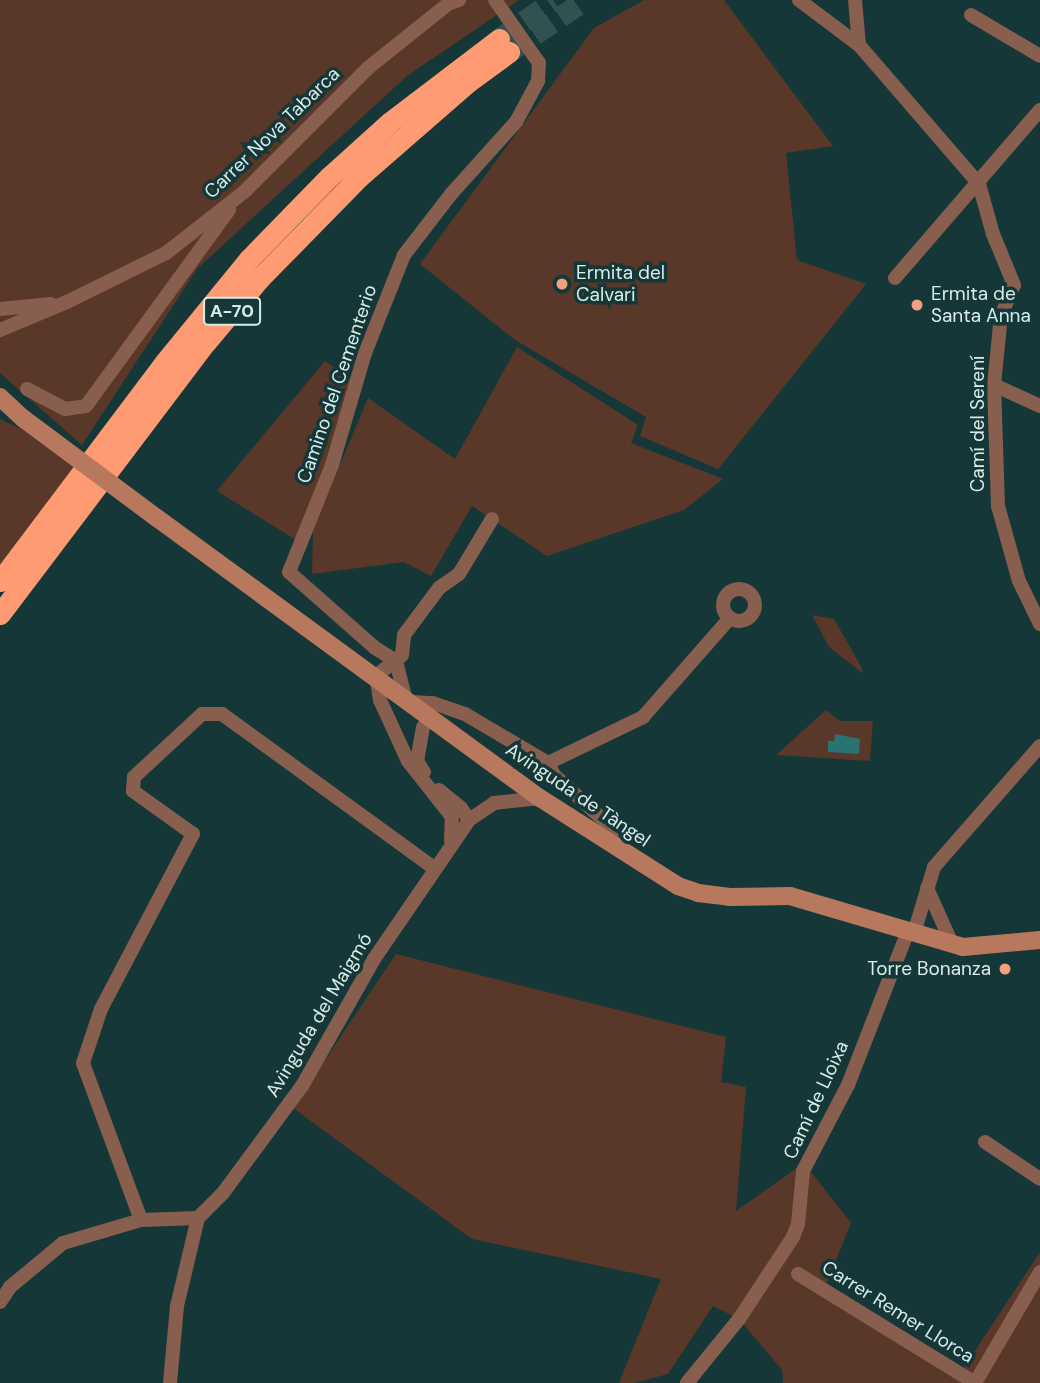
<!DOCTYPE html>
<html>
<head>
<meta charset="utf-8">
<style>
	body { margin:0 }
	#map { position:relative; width:1040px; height:1383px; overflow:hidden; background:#153737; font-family:"DM Sans",sans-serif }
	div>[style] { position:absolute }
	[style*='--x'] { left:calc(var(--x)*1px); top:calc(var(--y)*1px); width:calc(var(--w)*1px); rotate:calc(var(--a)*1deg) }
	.green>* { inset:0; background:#59382a }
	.water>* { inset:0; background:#2a7373 }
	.highway-tunnel>* { height:21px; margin-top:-10.5px; transform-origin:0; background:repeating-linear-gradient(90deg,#325252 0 21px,transparent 0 31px) }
	.street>* { height:14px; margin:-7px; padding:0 7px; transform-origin:7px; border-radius:7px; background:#885f4f }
	.street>.ring { margin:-7px; padding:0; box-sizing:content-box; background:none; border:14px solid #885f4f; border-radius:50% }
	.secondary>* { height:18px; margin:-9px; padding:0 9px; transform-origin:9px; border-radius:9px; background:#b8785e }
	.highway>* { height:21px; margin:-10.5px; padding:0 10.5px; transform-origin:10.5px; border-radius:10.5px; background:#fe9b72 }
	.secondary-bridge>* { height:18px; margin:-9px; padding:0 9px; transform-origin:9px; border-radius:9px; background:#b8785e }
	.dots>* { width:19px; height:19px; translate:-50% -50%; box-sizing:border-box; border:4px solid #153737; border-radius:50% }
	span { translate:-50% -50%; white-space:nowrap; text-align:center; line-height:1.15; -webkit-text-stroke:7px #153737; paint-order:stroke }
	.shield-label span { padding:2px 5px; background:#153737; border:2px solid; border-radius:5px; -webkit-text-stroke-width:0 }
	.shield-label { font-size:18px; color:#d9ecec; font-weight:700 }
	.street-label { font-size:19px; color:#d9ecec }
	.poi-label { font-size:19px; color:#d9ecec }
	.left { translate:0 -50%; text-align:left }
	.right { translate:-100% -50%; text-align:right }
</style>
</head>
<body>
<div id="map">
	<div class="green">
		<i style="clip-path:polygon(0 0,519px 0,407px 76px,197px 269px,82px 445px,0 373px)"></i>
		<i style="clip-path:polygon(644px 0,724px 0,833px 146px,786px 153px,797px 260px,866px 284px,718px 469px,640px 436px,646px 417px,515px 340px,420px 264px,594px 28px)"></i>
		<i style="clip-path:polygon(517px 347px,638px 425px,631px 443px,723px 479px,684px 510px,547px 556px,472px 506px,431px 576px,404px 562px,312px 574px,313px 529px,368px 398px,455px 459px)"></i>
		<i style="clip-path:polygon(325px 361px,356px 383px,301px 543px,217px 491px)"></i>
		<i style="clip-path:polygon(0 419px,19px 428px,30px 428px,76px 466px,0 566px)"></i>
		<i style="clip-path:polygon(812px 615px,834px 619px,862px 668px,862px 673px,829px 647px)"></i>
		<i style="clip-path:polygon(826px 710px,840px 721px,873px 721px,870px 761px,776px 755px)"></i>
		<i style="clip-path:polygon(396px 954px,726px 1037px,721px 1082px,746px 1087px,736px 1211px,804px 1163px,851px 1223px,826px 1285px,963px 1369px,1040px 1252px,1040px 1383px,783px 1383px,782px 1370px,739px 1319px,713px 1306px,668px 1374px,634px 1383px,619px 1383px,661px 1279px,472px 1239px,293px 1108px)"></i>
	</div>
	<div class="water">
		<i style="clip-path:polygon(835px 734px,860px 739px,859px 754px,828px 752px,828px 741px,834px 741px)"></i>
	</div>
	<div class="highway-tunnel">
		<i style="--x:499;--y:39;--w:67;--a:-35.3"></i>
		<i style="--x:509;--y:52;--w:92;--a:-34.4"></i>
	</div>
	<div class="street">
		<i style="--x:799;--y:0;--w:75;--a:36.9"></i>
		<i style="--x:859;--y:45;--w:184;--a:49.2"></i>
		<i style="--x:979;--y:184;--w:52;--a:74.4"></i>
		<i style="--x:993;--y:234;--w:55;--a:67.6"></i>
		<i style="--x:1014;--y:285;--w:33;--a:113"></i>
		<i style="--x:1001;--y:315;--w:70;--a:95.7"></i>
		<i style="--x:994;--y:385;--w:121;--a:88.1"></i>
		<i style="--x:998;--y:506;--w:78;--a:74.4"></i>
		<i style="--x:1019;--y:581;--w:48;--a:64"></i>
		<i style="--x:855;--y:0;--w:45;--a:84.9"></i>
		<i style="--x:971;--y:15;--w:80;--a:30.7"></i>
		<i style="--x:895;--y:278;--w:222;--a:-49.2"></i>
		<i style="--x:0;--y:309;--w:51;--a:-5.6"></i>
		<i style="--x:0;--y:330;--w:73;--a:-22.7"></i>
		<i style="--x:67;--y:302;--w:110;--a:-26.3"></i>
		<i style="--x:166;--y:253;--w:99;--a:-38"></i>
		<i style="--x:244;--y:192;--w:175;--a:-45"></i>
		<i style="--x:368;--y:68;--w:102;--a:-38.7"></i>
		<i style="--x:448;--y:4;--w:12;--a:-20"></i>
		<i style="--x:994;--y:385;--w:51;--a:24.5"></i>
		<i style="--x:27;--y:389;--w:43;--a:27.8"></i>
		<i style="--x:65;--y:409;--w:21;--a:-8"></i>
		<i style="--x:86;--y:406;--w:243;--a:-53.9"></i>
		<i class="ring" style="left:723px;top:589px;width:18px;height:18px"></i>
		<i style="--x:396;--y:661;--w:26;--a:-148"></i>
		<i style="--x:374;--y:647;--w:113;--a:-138.6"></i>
		<i style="--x:289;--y:572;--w:115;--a:-68.1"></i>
		<i style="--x:332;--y:465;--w:117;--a:-73.6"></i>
		<i style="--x:365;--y:353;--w:105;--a:-68.3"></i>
		<i style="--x:404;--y:255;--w:78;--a:-52.3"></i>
		<i style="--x:452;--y:193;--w:96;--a:-48"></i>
		<i style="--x:516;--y:122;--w:47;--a:-61.8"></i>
		<i style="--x:538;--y:81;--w:18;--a:-87"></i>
		<i style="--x:539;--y:63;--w:77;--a:-124.9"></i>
		<i style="--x:396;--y:661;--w:38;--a:76"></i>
		<i style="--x:411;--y:702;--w:22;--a:3"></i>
		<i style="--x:433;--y:703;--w:34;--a:19"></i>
		<i style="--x:465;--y:714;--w:96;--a:30.6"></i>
		<i style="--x:548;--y:763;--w:13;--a:63"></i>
		<i style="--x:554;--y:775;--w:77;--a:42.4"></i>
		<i style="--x:611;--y:827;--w:17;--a:87"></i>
		<i style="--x:423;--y:727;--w:35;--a:100"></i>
		<i style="--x:417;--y:761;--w:13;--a:58"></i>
		<i style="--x:548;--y:763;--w:106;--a:-25.8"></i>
		<i style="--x:643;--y:717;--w:132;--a:-48.7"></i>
		<i style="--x:439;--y:790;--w:28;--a:39"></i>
		<i style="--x:461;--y:808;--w:14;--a:56"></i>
		<i style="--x:451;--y:841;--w:24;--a:-88"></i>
		<i style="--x:452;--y:817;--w:71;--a:-128.2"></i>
		<i style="--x:408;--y:761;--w:67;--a:-114.7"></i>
		<i style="--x:380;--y:700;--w:24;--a:-99"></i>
		<i style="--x:376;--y:676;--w:33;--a:-39"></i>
		<i style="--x:402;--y:655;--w:20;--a:-84"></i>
		<i style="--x:404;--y:635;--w:59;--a:-53.3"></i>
		<i style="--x:439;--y:588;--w:24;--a:-35"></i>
		<i style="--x:459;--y:574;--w:64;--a:-59"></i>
		<i style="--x:927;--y:888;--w:61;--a:65.9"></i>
		<i style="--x:914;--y:933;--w:69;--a:-73.1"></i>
		<i style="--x:934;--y:867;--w:161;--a:-48.8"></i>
		<i style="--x:985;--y:1142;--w:66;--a:33.9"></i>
		<i style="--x:141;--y:1220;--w:167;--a:-110.3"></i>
		<i style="--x:83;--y:1063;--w:57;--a:-71.6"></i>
		<i style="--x:101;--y:1009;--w:198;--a:-62.3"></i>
		<i style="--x:193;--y:834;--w:74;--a:-144.4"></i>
		<i style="--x:133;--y:791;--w:14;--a:-86"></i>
		<i style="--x:134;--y:777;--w:93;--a:-42.8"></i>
		<i style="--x:202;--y:714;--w:20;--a:0"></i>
		<i style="--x:222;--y:714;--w:262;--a:36"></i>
		<i style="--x:798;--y:1274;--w:208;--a:31.6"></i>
		<i style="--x:975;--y:1383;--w:129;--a:-59.6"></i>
		<i style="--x:0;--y:1302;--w:18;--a:-56"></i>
		<i style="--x:10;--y:1287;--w:69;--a:-39.7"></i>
		<i style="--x:63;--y:1243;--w:81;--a:-16.4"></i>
		<i style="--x:141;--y:1220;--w:57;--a:-2"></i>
		<i style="--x:170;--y:1383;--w:77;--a:-84.8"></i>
		<i style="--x:177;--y:1306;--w:90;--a:-76.6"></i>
		<i style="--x:198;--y:1218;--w:35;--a:-45"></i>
		<i style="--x:223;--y:1193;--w:133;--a:-53.6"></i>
		<i style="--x:302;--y:1086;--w:146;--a:-60.4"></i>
		<i style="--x:374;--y:959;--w:168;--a:-55.6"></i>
		<i style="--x:469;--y:820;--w:30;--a:-34"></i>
		<i style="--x:494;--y:803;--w:46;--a:-6.2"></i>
		<i style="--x:687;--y:1383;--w:82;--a:-50.9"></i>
		<i style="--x:739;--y:1319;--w:98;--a:-56.6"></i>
		<i style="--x:793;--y:1237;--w:14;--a:-69"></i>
		<i style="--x:798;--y:1224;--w:53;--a:-84.6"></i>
		<i style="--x:803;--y:1171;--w:97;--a:-62.4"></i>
		<i style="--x:848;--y:1085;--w:165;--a:-68.7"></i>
	</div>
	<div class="secondary">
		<i style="--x:0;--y:397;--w:33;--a:43"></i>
		<i style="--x:157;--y:518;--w:474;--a:36.2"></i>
		<i style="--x:540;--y:798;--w:164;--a:32.5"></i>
		<i style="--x:678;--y:886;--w:21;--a:19"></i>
		<i style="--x:698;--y:893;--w:32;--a:7"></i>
		<i style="--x:730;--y:897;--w:60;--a:-1"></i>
		<i style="--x:790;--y:896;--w:180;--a:16.4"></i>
		<i style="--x:963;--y:947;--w:77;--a:-5.2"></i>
	</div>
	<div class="highway">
		<i style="--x:0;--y:581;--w:274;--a:-53"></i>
		<i style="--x:165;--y:362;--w:133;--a:-50.8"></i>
		<i style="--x:249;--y:259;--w:115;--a:-45.7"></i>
		<i style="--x:329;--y:177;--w:82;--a:-42"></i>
		<i style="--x:390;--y:122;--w:137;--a:-37.3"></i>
		<i style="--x:0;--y:614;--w:341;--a:-52.9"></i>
		<i style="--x:206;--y:342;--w:82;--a:-49.9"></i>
		<i style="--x:259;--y:279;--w:144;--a:-45.6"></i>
		<i style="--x:360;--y:176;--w:143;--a:-41"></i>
		<i style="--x:468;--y:82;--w:51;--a:-36.2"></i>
	</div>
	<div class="secondary-bridge">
		<i style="--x:24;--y:419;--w:166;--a:36.7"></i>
	</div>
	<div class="dots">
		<i style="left:562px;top:284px;background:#f2a07f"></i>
		<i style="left:917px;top:305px;background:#f2a07f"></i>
		<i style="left:1005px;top:969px;background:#f2a07f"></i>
	</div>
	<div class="shield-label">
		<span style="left:232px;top:311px">A-70</span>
	</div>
	<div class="street-label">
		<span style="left:272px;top:133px;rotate:-44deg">Carrer Nova Tabarca</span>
		<span style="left:337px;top:384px;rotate:-71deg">Camino del Cementerio</span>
		<span style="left:978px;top:424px;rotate:-90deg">Camí del Serení</span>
		<span style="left:578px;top:795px;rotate:34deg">Avinguda de Tàngel</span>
		<span style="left:319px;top:1015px;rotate:-59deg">Avinguda del Maigmó</span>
		<span style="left:816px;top:1100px;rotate:-65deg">Camí de Lloixa</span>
		<span style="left:898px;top:1312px;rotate:32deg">Carrer Remer Llorca</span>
	</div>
	<div class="poi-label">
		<span class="left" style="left:576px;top:284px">Ermita del<br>Calvari</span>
		<span class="left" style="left:931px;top:305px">Ermita de<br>Santa Anna</span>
		<span class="right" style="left:991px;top:969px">Torre Bonanza</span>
	</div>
</div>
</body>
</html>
